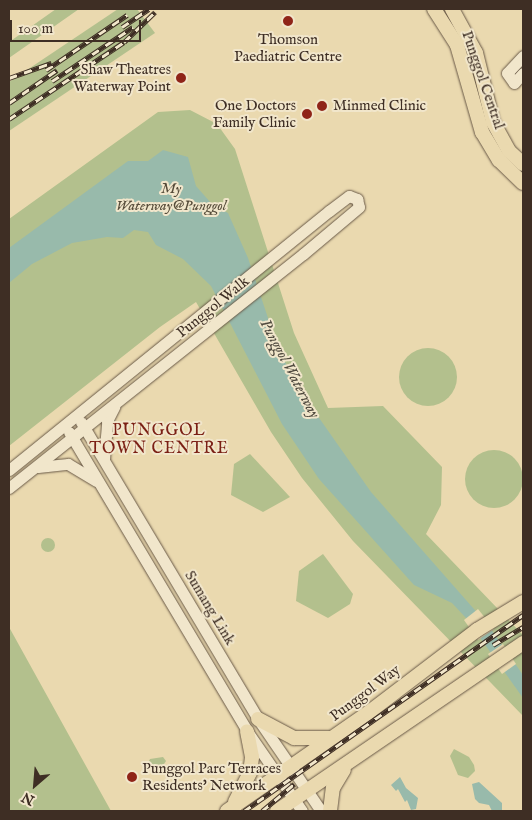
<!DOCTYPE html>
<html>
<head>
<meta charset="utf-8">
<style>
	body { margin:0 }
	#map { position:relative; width:532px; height:820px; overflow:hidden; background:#ead9af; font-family:"IM FELL English",serif }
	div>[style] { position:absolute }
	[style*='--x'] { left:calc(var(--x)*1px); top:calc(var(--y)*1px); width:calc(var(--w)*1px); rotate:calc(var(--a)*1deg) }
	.green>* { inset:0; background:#b3c08d }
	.round { border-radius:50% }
	.water>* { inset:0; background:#98baab }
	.pier>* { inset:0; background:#ead9af }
	.roads { filter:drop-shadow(0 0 1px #695947) drop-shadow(0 0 1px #695947) }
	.minor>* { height:11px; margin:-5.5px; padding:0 5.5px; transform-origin:5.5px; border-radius:5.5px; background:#f1e6cb }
	.major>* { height:14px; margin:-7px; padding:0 7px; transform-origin:7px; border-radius:7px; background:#ead9af }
	.rail>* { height:4.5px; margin-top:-2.25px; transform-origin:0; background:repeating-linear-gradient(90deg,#f1e6cb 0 8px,#3e2e24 0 16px); box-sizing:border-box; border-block:1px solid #3e2e24 }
	.dots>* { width:14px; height:14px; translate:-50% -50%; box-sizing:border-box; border:2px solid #f1e6cb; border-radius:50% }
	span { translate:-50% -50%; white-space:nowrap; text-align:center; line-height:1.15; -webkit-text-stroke:4px #f1e6cb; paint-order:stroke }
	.poi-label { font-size:15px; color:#3e2e24 }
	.right { translate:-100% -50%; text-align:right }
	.left { translate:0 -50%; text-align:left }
	.street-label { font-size:15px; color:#3e2e24 }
	.park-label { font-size:15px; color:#554b39; font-style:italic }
	.water-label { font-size:16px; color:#504a3f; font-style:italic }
	.neighbourhood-label { font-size:16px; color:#7a1f14; letter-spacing:1px }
	.frame { position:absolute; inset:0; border:10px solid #3e2e24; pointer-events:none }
	.north { position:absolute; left:10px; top:760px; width:50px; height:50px; -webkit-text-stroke:4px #f1e6cb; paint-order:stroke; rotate:207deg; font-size:14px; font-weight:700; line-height:20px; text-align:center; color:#3e2e24 }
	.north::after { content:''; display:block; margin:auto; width:18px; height:22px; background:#3e2e24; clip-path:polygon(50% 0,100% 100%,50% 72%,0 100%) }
	.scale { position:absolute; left:10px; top:20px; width:131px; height:22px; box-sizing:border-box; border:2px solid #3e2e24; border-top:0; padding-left:6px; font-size:15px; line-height:18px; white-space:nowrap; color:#3e2e24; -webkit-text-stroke:4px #f1e6cb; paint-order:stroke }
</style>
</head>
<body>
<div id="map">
	<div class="green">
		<i style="clip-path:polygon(56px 9px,79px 9px,9px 58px,9px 36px,12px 40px)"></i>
		<i style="clip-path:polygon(118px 9px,137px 9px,155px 33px,9px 131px,9px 82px)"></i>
		<i style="clip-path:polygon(190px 110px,217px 124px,235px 149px,294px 333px,328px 408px,383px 406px,442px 467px,441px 505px,426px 534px,523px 635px,523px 716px,353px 541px,302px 478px,271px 432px,196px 302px,160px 327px,9px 446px,9px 219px,158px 112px)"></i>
		<i class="round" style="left:399px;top:348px;width:58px;height:58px"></i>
		<i class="round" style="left:465px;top:450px;width:58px;height:58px"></i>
		<i style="clip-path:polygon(250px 454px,290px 497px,263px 512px,231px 495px,234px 464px)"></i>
		<i class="round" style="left:41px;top:538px;width:14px;height:14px"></i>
		<i style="clip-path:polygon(323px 554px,353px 594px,350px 604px,328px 618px,296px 601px,299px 571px)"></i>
		<i style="clip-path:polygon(9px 627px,76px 748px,111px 811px,9px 811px)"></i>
		<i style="clip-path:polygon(454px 749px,469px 757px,474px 765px,475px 771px,468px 778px,458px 775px,450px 756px)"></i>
		<i style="clip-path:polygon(163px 757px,166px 761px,164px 764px,151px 770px,147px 765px,150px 759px)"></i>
	</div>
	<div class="water">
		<i style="clip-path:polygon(163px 150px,188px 157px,196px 186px,211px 203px,228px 213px,248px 258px,277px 345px,296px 385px,371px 492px,488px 625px,523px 675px,523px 698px,466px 618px,452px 603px,414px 585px,319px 479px,282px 424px,211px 286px,183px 259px,156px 245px,148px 232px,134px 230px,123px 238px,107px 237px,72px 243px,32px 264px,9px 283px,9px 248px,128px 161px,148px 161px)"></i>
		<i style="clip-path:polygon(400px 777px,406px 788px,418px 798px,416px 809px,411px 810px,407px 800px,405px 802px,398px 789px,396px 791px,391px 785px)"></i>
		<i style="clip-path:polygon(479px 782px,502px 803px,502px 811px,492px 811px,489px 805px,479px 803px,475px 799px,472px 784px)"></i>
	</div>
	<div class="pier">
		<i style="clip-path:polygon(478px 609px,494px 629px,478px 640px,464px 620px)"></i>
		<i style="clip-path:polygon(503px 644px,516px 664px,502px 674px,488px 654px)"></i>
	</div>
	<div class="roads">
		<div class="minor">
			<i style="--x:523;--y:56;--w:23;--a:133"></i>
			<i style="--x:507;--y:73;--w:12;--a:55"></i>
			<i style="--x:514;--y:83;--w:13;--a:-48"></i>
			<i style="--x:81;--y:422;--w:346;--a:59.2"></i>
			<i style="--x:258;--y:719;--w:112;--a:55.6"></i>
			<i style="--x:69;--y:432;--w:348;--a:59.2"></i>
			<i style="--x:247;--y:731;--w:97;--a:55.5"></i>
			<i style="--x:104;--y:459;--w:38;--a:-85"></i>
			<i style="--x:107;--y:421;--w:16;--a:-63"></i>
			<i style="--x:38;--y:467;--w:30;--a:-6"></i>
			<i style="--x:68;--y:464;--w:33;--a:31"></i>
			<i style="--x:9;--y:470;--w:412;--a:-39"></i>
			<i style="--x:329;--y:211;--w:25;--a:-37"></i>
			<i style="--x:349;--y:196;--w:9;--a:21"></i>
			<i style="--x:357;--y:199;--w:8;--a:76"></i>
			<i style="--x:359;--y:207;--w:73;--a:140"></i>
			<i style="--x:303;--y:254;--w:376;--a:141.5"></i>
		</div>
		<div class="major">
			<i style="--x:434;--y:9;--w:43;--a:57.4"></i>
			<i style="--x:457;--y:45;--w:91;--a:74"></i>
			<i style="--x:482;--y:132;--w:33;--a:59"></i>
			<i style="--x:499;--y:160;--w:33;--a:44"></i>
			<i style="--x:452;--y:9;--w:50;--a:61.4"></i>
			<i style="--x:476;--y:53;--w:71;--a:76.2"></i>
			<i style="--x:493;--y:122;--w:33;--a:61"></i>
			<i style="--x:509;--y:151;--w:19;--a:43"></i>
			<i style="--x:258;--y:719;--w:41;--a:27.8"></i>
			<i style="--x:294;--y:738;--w:36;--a:0"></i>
			<i style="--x:235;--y:802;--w:34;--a:-63"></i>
			<i style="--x:250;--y:772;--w:15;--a:-82"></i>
			<i style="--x:252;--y:757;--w:26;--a:-101"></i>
			<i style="--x:227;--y:811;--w:172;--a:-34.8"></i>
			<i style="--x:368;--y:713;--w:137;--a:-37.3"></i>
			<i style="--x:477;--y:630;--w:54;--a:-31.3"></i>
			<i style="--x:277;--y:811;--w:298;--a:-34.3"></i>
			<i style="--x:330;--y:811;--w:23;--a:-83"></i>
			<i style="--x:333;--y:788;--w:21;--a:-59"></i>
		</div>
	</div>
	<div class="rail">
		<i style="--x:122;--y:27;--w:32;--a:-34"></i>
		<i style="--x:46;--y:70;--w:98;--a:-34.2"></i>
		<i style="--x:9;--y:78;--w:45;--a:-19.7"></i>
		<i style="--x:52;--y:81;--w:97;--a:-33.7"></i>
		<i style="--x:9;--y:103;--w:58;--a:-34.5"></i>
		<i style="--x:9;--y:119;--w:138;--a:-33.8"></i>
		<i style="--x:124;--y:42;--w:43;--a:-44.1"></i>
		<i style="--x:493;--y:645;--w:35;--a:-31"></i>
		<i style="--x:244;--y:811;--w:341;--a:-35.1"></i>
		<i style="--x:262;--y:811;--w:42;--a:-40.2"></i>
	</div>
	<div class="dots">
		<i style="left:288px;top:21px;background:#8f2418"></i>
		<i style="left:181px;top:78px;background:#8f2418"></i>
		<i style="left:322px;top:106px;background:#8f2418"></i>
		<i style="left:307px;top:114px;background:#8f2418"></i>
		<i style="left:132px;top:777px;background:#8f2418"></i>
	</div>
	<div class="poi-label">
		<span style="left:288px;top:48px">Thomson<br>Paediatric Centre</span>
		<span class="right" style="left:171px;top:78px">Shaw Theatres<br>Waterway Point</span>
		<span class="right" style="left:296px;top:114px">One Doctors<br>Family Clinic</span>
		<span class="left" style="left:333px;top:106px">Minmed Clinic</span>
		<span class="left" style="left:142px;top:777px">Punggol Parc Terraces<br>Residents' Network</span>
	</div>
	<div class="street-label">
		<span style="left:483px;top:80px;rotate:71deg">Punggol Central</span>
		<span style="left:213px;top:307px;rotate:-39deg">Punggol Walk</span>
		<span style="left:210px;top:608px;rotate:59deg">Sumang Link</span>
		<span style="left:365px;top:693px;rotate:-37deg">Punggol Way</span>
	</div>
	<div class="park-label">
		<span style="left:171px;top:197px">My<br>Waterway@Punggol</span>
	</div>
	<div class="water-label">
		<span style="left:289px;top:369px;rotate:62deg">Punggol Waterway</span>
	</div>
	<div class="neighbourhood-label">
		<span style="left:159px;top:440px">PUNGGOL<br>TOWN CENTRE</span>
	</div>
	<div class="frame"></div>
	<div class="north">N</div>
	<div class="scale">100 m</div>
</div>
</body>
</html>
